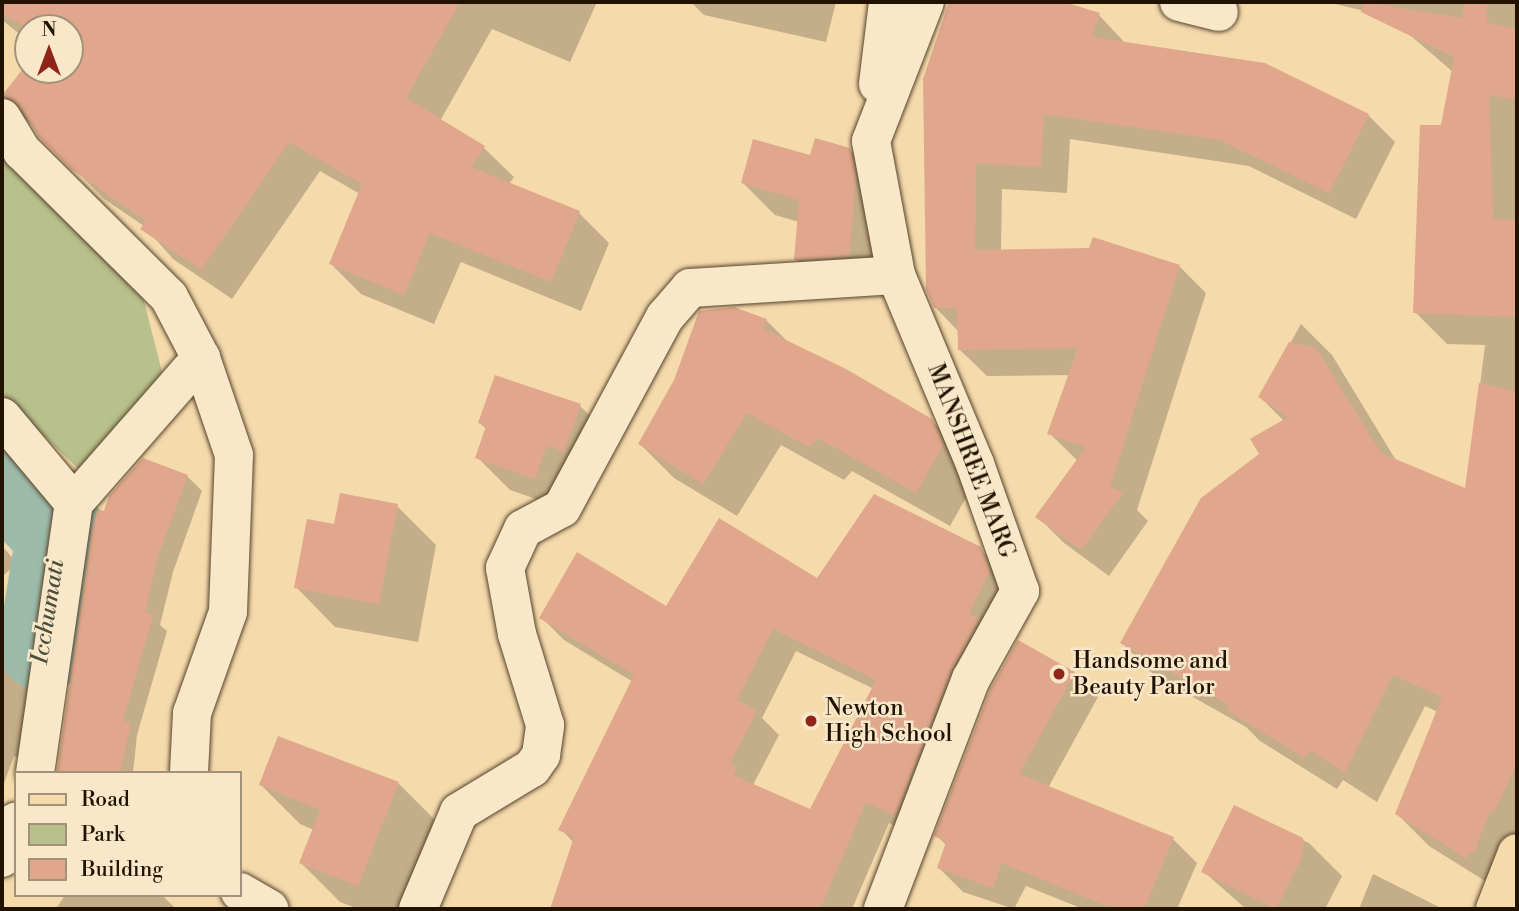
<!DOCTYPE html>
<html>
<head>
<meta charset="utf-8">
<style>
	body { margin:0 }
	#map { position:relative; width:1519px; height:911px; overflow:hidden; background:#f5daac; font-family:"Libre Bodoni",serif }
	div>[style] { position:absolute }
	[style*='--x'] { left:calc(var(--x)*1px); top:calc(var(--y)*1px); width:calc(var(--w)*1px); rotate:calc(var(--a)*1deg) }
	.green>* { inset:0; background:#b8c08c }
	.shadow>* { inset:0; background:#0003 }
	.river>* { height:91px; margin:-45.5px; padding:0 45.5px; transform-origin:45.5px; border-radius:45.5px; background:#9cbbaa }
	.building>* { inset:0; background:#e1a78c }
	.roads { filter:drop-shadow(0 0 2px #57452b) drop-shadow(0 0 2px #57452b) }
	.minor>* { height:38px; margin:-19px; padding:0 19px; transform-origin:19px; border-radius:19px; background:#f8e7c9 }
	.major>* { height:38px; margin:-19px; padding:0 19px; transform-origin:19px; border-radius:19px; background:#f5daac }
	.dots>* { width:19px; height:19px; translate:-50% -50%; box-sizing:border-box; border:4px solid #f8e7c9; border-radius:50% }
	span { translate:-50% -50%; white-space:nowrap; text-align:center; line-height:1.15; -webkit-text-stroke:5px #f8e7c9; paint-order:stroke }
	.street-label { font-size:23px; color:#221300 }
	.poi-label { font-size:23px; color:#221300 }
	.left { translate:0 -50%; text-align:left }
	.water-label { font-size:24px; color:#4d4e3c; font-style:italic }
	.frame { position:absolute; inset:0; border:4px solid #221300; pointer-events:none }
	.legend { position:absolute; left:14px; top:771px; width:228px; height:126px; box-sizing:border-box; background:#f8e7c9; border:2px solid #a29279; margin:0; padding:9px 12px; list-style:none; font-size:21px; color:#221300 }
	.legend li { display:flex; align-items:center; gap:14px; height:35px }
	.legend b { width:35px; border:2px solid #a29279 }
	.north { position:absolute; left:14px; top:14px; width:70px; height:70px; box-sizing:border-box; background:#f8e7c9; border:2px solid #a29279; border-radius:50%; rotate:0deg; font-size:19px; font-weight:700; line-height:28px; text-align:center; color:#221300 }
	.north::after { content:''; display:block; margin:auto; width:24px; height:32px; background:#8f2418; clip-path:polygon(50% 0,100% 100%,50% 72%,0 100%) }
</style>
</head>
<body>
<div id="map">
	<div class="green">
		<i style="clip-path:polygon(2px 157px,138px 277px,163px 376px,88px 478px,2px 396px)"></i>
	</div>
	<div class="shadow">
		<i style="clip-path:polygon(2px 2px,597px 2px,570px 62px,492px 29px,440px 121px,483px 147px,514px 177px,509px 184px,579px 213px,609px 243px,581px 311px,461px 262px,434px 324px,361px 294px,331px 264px,360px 194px,320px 171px,232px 299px,173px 259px,144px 226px,104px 199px,2px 95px,28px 65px,28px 70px,70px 70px,70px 28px,28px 28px,28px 41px,2px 20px)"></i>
		<i style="clip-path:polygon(691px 2px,836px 2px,826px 42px,704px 15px)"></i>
		<i style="clip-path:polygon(951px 2px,1020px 2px,1033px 6px,1034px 2px,1058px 2px,1099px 15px,1125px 43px,1368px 115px,1395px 142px,1356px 219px,1249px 166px,1070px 139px,1067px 193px,1002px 189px,1001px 251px,1179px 266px,1206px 293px,1137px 510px,1148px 521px,1109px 576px,1064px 543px,1037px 516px,1078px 461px,1049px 433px,1070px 375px,987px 376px,960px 350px,959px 332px,935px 307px,925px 79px)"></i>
		<i style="clip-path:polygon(1327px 2px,1517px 2px,1517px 901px,1429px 846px,1397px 814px,1438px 712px,1425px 706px,1377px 802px,1343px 780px,1337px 789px,1260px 741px,1246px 727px,1154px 675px,1122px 643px,1284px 421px,1260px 397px,1301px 324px,1332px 355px,1397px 462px,1467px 491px,1485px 345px,1447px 344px,1415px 312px,1453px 72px,1410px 35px,1410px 22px)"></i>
		<i style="clip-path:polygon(849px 149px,881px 182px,880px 287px,827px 291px,795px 259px,799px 222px,775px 215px,743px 183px,811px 157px)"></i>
		<i style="clip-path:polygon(766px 320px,790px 344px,931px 420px,966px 455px,976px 480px,950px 526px,852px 471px,844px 480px,781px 445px,737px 516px,674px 478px,640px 444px)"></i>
		<i style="clip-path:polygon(580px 406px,613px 438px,597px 484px,579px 477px,568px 510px,510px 490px,477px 457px,487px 430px,480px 423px)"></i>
		<i style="clip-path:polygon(187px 476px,202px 491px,173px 572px,160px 625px,167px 631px,137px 735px,133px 773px,59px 773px,105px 513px)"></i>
		<i style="clip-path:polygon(397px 506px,436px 545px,418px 642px,335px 627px,296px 587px)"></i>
		<i style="clip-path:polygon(2px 546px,17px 563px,2px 577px)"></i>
		<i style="clip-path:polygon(evenodd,980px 549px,1003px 572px,1012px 595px,918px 838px,889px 823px,852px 909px,551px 909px,574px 843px,561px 829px,633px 682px,564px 640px,541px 617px,667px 609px,980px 549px,796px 651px,874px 689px,811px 811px,753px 785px,779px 735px,762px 718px,796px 651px)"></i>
		<i style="clip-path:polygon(1018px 642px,1074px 673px,1098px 697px,1048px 788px,1173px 839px,1197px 863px,1177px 909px,1083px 909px,1026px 886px,1014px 909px,963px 892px,939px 868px,947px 846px,936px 835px)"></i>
		<i style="clip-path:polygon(2px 650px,16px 655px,48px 688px,25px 759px,14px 756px,2px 789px)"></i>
		<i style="clip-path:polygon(398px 783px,437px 822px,403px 909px,359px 909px,340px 902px,301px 863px,314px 830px,300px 824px,261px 785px)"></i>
		<i style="clip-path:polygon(1235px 807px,1309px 843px,1342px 876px,1325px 909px,1246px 909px,1203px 871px)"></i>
		<i style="clip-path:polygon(1373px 874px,1443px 909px,1359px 909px)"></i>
		<i style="clip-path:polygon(65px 895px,162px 895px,176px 909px,56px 909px)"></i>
	</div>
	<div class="river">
		<i style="--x:2;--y:474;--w:85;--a:46"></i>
		<i style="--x:61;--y:535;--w:112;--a:99.2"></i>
	</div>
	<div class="building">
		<i style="clip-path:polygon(2px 2px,460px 2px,406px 98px,485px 146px,471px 167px,580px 211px,551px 282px,430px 233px,404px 295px,329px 264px,362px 184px,289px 142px,201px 270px,140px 229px,146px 221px,71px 169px,39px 137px,20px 106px,2px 96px,28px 62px,28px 70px,70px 70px,70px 28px,29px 28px,2px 14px)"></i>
		<i style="clip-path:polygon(949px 2px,1064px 2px,1100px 13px,1092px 37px,1265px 63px,1369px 114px,1329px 193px,1220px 140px,1044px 114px,1041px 167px,976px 163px,975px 250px,1089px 248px,1093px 237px,1180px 265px,1110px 487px,1123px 493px,1081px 550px,1035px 517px,1086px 447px,1047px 434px,1078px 348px,958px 350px,957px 308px,934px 308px,926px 289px,923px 79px)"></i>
		<i style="clip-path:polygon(1364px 2px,1462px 18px,1465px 2px,1487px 2px,1487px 23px,1517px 29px,1517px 100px,1489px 95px,1493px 219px,1517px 220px,1517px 317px,1413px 313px,1420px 125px,1441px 125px,1454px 57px,1361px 12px)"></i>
		<i style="clip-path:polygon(815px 138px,850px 148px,856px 177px,849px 256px,794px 260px,799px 200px,741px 183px,753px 139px,810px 155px)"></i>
		<i style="clip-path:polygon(734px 307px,767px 319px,763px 329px,846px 369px,932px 419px,943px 445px,916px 493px,818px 438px,809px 447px,747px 413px,703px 484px,638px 444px,674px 380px,699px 311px)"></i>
		<i style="clip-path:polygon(1289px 342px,1316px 348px,1381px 453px,1465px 488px,1479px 383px,1517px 392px,1517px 764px,1494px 812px,1490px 811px,1474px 852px,1470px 851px,1467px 859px,1395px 814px,1442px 697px,1393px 675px,1345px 772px,1310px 750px,1305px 758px,1226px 710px,1229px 705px,1120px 643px,1201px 498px,1259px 454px,1250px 439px,1288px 417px,1258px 397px)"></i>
		<i style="clip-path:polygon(495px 375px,581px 404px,564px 452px,547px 445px,535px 479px,475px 458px,486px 426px,478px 423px)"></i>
		<i style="clip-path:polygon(143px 458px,188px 475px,158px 556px,145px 612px,153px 615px,123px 721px,131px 723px,120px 773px,57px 773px,92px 530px,98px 509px,104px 511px,109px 496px)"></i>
		<i style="clip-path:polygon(340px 493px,398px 504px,379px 604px,294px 588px,307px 519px,334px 524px)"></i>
		<i style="clip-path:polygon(evenodd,874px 494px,981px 547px,990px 571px,969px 613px,979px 619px,951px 671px,895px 816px,866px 802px,820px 909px,550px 909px,574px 837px,558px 830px,634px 675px,539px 618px,577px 552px,666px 606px,719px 518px,817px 578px,874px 494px,773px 629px,876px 680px,810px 809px,733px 775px,737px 767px,730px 763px,757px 711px,737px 700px,773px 629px)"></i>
		<i style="clip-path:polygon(1018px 640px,1075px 672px,1019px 774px,1174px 837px,1144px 909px,1114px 909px,1002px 863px,993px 888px,937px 868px,946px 842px,934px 836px,991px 688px)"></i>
		<i style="clip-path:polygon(278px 736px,399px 782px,358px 886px,299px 863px,320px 810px,259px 785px)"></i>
		<i style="clip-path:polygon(1234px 805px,1303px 838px,1303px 855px,1276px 909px,1201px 872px)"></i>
	</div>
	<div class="roads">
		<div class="minor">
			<i style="--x:1179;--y:2;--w:41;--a:14"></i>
			<i style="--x:878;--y:84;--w:83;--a:-83"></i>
			<i style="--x:2;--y:118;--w:39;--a:59"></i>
			<i style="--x:22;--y:151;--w:207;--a:44.8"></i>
			<i style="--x:169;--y:297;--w:69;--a:62.3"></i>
			<i style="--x:201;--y:358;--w:102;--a:71.2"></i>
			<i style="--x:234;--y:455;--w:157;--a:92.2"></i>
			<i style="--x:228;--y:612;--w:107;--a:109.6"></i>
			<i style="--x:192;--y:713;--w:60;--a:92.9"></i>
			<i style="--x:2;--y:417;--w:112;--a:50.1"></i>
			<i style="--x:35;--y:773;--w:273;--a:-81.8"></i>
			<i style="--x:74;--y:503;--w:193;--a:-48.8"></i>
			<i style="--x:2;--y:858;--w:39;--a:-69"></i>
			<i style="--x:240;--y:892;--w:34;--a:30"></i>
			<i style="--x:418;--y:909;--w:105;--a:-67.1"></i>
			<i style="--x:459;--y:812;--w:85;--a:-31.1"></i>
			<i style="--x:532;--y:768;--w:16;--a:-55"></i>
			<i style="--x:541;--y:755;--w:30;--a:-82"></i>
			<i style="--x:545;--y:725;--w:95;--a:-107.1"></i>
			<i style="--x:517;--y:634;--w:67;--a:-100.3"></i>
			<i style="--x:505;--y:568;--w:43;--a:-65.2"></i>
			<i style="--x:523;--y:529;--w:44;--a:-28.3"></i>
			<i style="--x:562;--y:508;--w:217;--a:-61.7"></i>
			<i style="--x:665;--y:317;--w:38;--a:-49"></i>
			<i style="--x:690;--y:288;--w:206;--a:-3.6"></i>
			<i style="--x:883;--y:909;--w:246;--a:-69.1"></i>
			<i style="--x:971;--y:679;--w:101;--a:-60.9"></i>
			<i style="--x:1020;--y:591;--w:135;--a:-109.5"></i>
			<i style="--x:975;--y:464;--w:205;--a:-112.7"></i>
			<i style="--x:896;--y:275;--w:136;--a:-100.6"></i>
			<i style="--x:871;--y:141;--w:149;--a:-68.8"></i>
		</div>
		<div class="major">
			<i style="--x:1495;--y:909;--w:60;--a:-68.6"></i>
		</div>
	</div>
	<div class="dots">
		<i style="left:1059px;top:674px;background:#8f2418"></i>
		<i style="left:811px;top:721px;background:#8f2418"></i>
	</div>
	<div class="street-label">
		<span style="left:971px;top:461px;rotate:69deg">MANSHREE MARG</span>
	</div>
	<div class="poi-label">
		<span class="left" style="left:1073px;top:674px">Handsome and<br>Beauty Parlor</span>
		<span class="left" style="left:825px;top:721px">Newton<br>High School</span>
	</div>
	<div class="water-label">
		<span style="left:49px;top:612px;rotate:-81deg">Icchumati</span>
	</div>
	<div class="frame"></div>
	<ul class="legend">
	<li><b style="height:9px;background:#f5daac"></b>Road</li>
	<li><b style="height:19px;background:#b8c08c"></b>Park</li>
	<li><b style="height:19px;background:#e1a78c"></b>Building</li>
	</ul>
	<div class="north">N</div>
</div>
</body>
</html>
